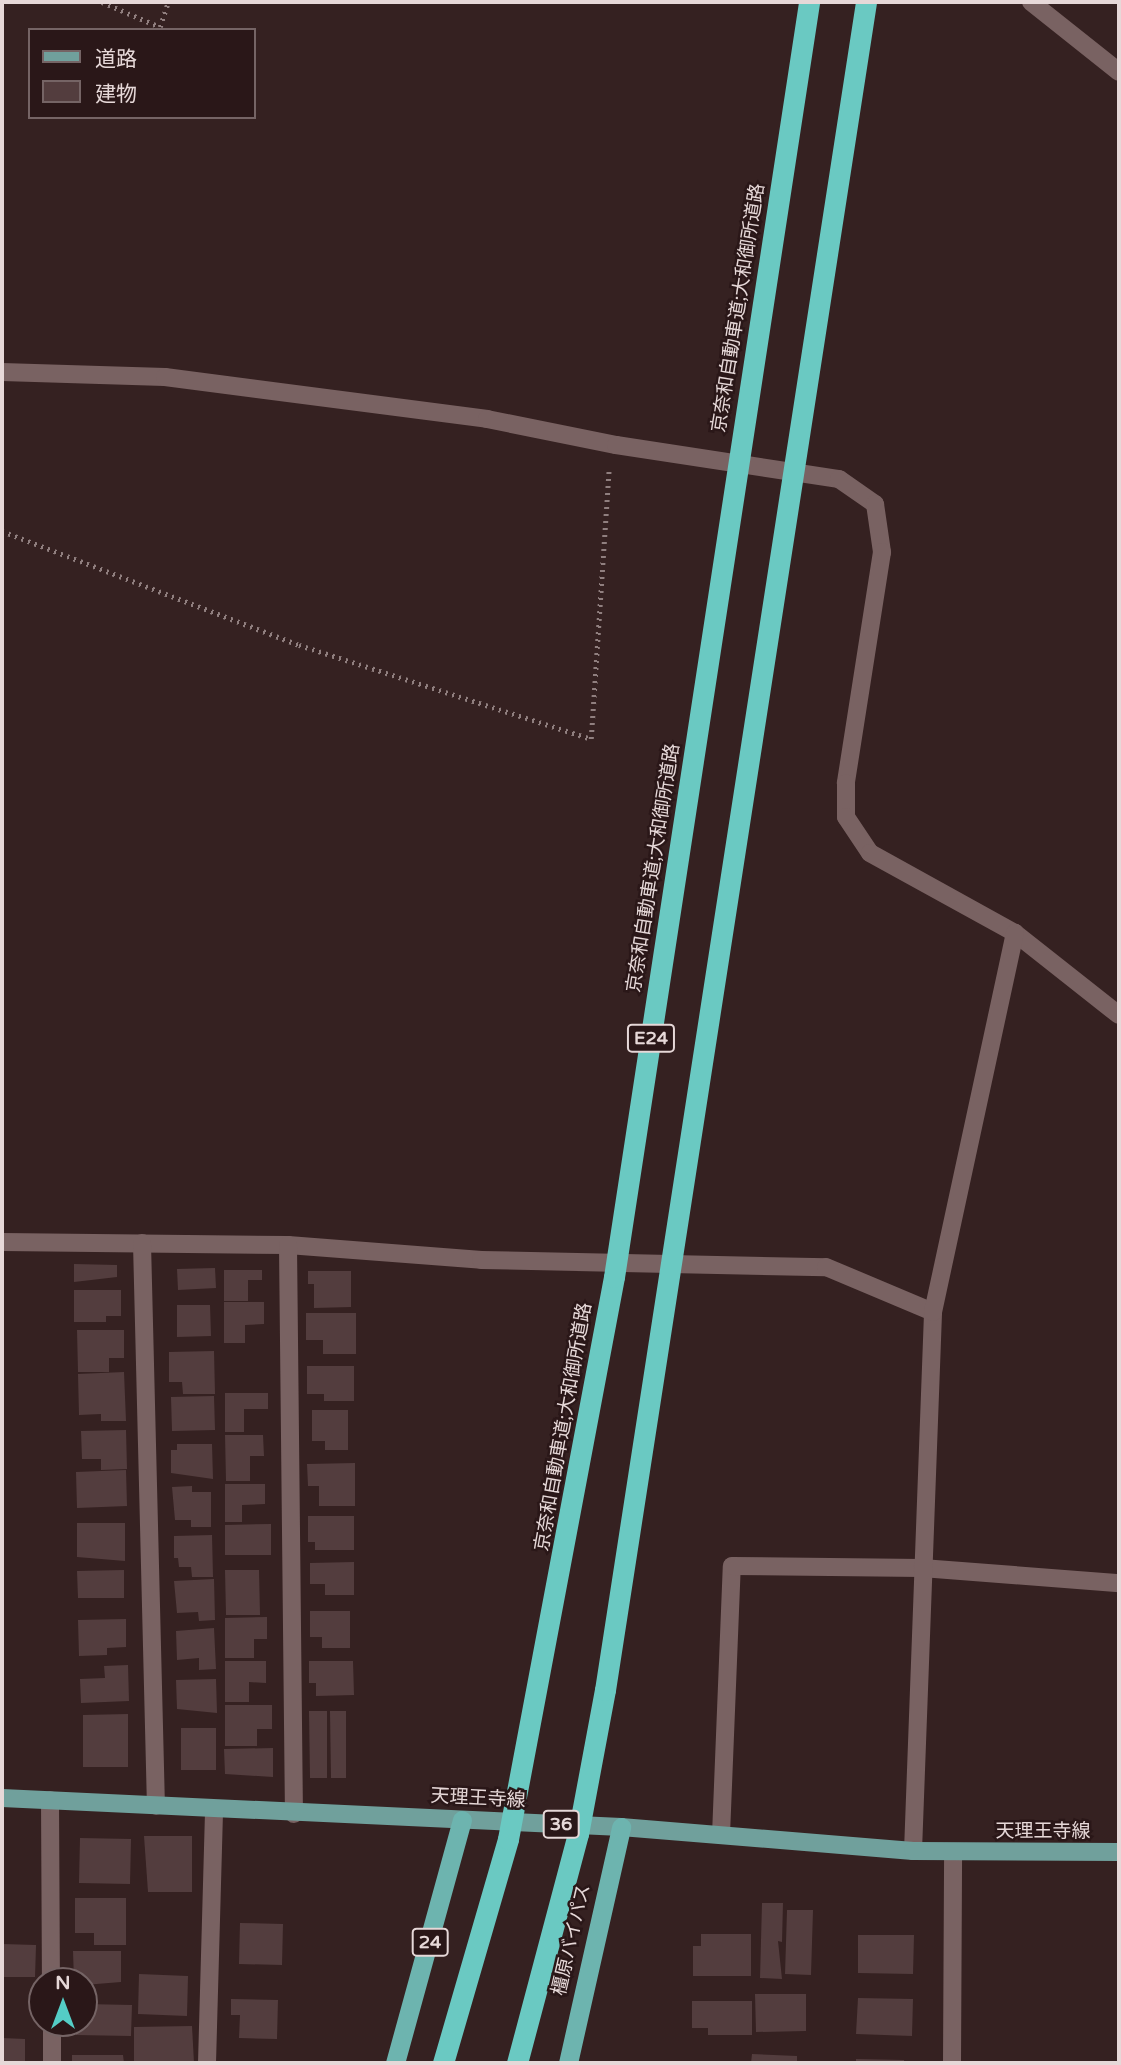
<!DOCTYPE html>
<html>
<head>
<meta charset="utf-8">
<style>
	body { margin:0 }
	#map { position:relative; width:1121px; height:2065px; overflow:hidden; background:#352121; font-family:"Varela Round","Noto Sans JP",sans-serif }
	div>[style] { position:absolute }
	[style*='--x'] { left:calc(var(--x)*1px); top:calc(var(--y)*1px); width:calc(var(--w)*1px); rotate:calc(var(--a)*1deg) }
	.building>* { inset:0; background:#533d3e }
	.path>* { height:4.5px; margin-top:-2.25px; transform-origin:0; background:repeating-linear-gradient(90deg,#907f7f 0 2px,transparent 0 7px) }
	.minor>* { height:18px; margin:-9px; padding:0 9px; transform-origin:9px; border-radius:9px; background:#796262 }
	.primary>* { height:18px; margin:-9px; padding:0 9px; transform-origin:9px; border-radius:9px; background:#70a09c }
	.trunk>* { height:19px; margin:-9.5px; padding:0 9.5px; transform-origin:9.5px; border-radius:9.5px; background:#6db4af }
	.motorway>* { height:21px; margin:-10.5px; padding:0 10.5px; transform-origin:10.5px; border-radius:10.5px; background:#6ac9c2 }
	span { translate:-50% -50%; white-space:nowrap; text-align:center; line-height:1.15; -webkit-text-stroke:5px #2a1718; paint-order:stroke }
	.shield-label span { padding:2px 5px; background:#2a1718; border:2px solid; border-radius:5px; -webkit-text-stroke-width:0 }
	.shield-label { font-size:18px; color:#e6d8d8; font-weight:700 }
	.street-label { font-size:19px; color:#e6d8d8 }
	.frame { position:absolute; inset:0; border:4px solid #e6d8d8; pointer-events:none }
	.legend { position:absolute; left:28px; top:28px; width:228px; height:91px; box-sizing:border-box; background:#2a1718; border:2px solid #756465; margin:0; padding:9px 12px; list-style:none; font-size:21px; color:#e6d8d8 }
	.legend li { display:flex; align-items:center; gap:14px; height:35px }
	.legend b { width:35px; border:2px solid #756465 }
	.north { position:absolute; left:28px; top:1967px; width:70px; height:70px; box-sizing:border-box; background:#2a1718; border:2px solid #756465; border-radius:50%; rotate:0deg; font-size:19px; font-weight:700; line-height:28px; text-align:center; color:#e6d8d8 }
	.north::after { content:''; display:block; margin:auto; width:24px; height:32px; background:#54cdc6; clip-path:polygon(50% 0,100% 100%,50% 72%,0 100%) }
</style>
</head>
<body>
<div id="map">
	<div class="building">
		<i style="clip-path:polygon(74px 1264px,117px 1265px,117px 1277px,74px 1282px)"></i>
		<i style="clip-path:polygon(215px 1268px,216px 1288px,178px 1290px,177px 1269px)"></i>
		<i style="clip-path:polygon(224px 1270px,262px 1270px,262px 1280px,248px 1280px,248px 1301px,224px 1301px)"></i>
		<i style="clip-path:polygon(308px 1271px,351px 1271px,351px 1307px,314px 1308px,314px 1284px,308px 1284px)"></i>
		<i style="clip-path:polygon(74px 1290px,121px 1290px,121px 1316px,106px 1316px,106px 1322px,74px 1322px)"></i>
		<i style="clip-path:polygon(224px 1302px,264px 1302px,264px 1324px,245px 1325px,245px 1343px,224px 1343px)"></i>
		<i style="clip-path:polygon(177px 1305px,210px 1305px,211px 1336px,177px 1337px)"></i>
		<i style="clip-path:polygon(306px 1313px,356px 1313px,356px 1354px,323px 1354px,323px 1340px,306px 1340px)"></i>
		<i style="clip-path:polygon(77px 1330px,124px 1330px,124px 1358px,109px 1358px,109px 1372px,78px 1372px)"></i>
		<i style="clip-path:polygon(214px 1351px,215px 1394px,183px 1394px,182px 1382px,169px 1382px,169px 1352px)"></i>
		<i style="clip-path:polygon(307px 1366px,354px 1366px,354px 1401px,324px 1401px,324px 1394px,307px 1394px)"></i>
		<i style="clip-path:polygon(124px 1372px,126px 1421px,101px 1421px,101px 1414px,79px 1415px,78px 1374px)"></i>
		<i style="clip-path:polygon(225px 1393px,268px 1393px,268px 1409px,244px 1409px,244px 1432px,225px 1432px)"></i>
		<i style="clip-path:polygon(214px 1396px,215px 1430px,172px 1431px,171px 1397px)"></i>
		<i style="clip-path:polygon(312px 1410px,348px 1410px,348px 1450px,325px 1450px,325px 1441px,312px 1441px)"></i>
		<i style="clip-path:polygon(126px 1430px,127px 1469px,101px 1470px,101px 1459px,82px 1459px,81px 1431px)"></i>
		<i style="clip-path:polygon(225px 1435px,263px 1435px,264px 1456px,250px 1456px,250px 1481px,226px 1481px)"></i>
		<i style="clip-path:polygon(177px 1444px,212px 1444px,213px 1479px,171px 1473px,171px 1450px,177px 1450px)"></i>
		<i style="clip-path:polygon(355px 1463px,355px 1506px,319px 1506px,319px 1486px,308px 1486px,307px 1464px)"></i>
		<i style="clip-path:polygon(126px 1470px,127px 1506px,77px 1508px,76px 1472px)"></i>
		<i style="clip-path:polygon(225px 1484px,265px 1484px,265px 1504px,242px 1505px,242px 1522px,225px 1522px)"></i>
		<i style="clip-path:polygon(192px 1486px,192px 1492px,211px 1492px,211px 1527px,191px 1527px,191px 1520px,175px 1520px,172px 1487px)"></i>
		<i style="clip-path:polygon(308px 1516px,354px 1516px,354px 1550px,315px 1550px,315px 1542px,308px 1542px)"></i>
		<i style="clip-path:polygon(77px 1523px,125px 1523px,125px 1561px,77px 1557px)"></i>
		<i style="clip-path:polygon(271px 1524px,271px 1555px,225px 1555px,225px 1525px)"></i>
		<i style="clip-path:polygon(212px 1535px,213px 1577px,192px 1577px,191px 1567px,179px 1567px,178px 1558px,174px 1558px,174px 1536px)"></i>
		<i style="clip-path:polygon(354px 1562px,354px 1595px,325px 1595px,325px 1584px,310px 1584px,310px 1563px)"></i>
		<i style="clip-path:polygon(124px 1570px,124px 1598px,78px 1598px,77px 1571px)"></i>
		<i style="clip-path:polygon(225px 1570px,259px 1570px,260px 1615px,226px 1615px)"></i>
		<i style="clip-path:polygon(214px 1579px,215px 1620px,199px 1621px,198px 1612px,177px 1613px,174px 1581px)"></i>
		<i style="clip-path:polygon(310px 1611px,350px 1611px,350px 1648px,322px 1648px,322px 1637px,310px 1637px)"></i>
		<i style="clip-path:polygon(267px 1617px,267px 1639px,254px 1639px,254px 1658px,225px 1658px,225px 1618px)"></i>
		<i style="clip-path:polygon(126px 1619px,126px 1647px,107px 1648px,107px 1655px,79px 1656px,78px 1620px)"></i>
		<i style="clip-path:polygon(214px 1628px,216px 1669px,199px 1670px,199px 1658px,177px 1660px,176px 1631px)"></i>
		<i style="clip-path:polygon(225px 1661px,266px 1661px,266px 1683px,249px 1682px,249px 1702px,225px 1702px)"></i>
		<i style="clip-path:polygon(309px 1661px,353px 1661px,354px 1695px,316px 1696px,316px 1683px,309px 1683px)"></i>
		<i style="clip-path:polygon(128px 1665px,129px 1701px,81px 1703px,80px 1679px,105px 1678px,104px 1666px)"></i>
		<i style="clip-path:polygon(216px 1679px,217px 1713px,177px 1709px,176px 1680px)"></i>
		<i style="clip-path:polygon(225px 1705px,272px 1705px,272px 1729px,257px 1729px,257px 1746px,225px 1746px)"></i>
		<i style="clip-path:polygon(309px 1711px,327px 1711px,327px 1778px,310px 1778px)"></i>
		<i style="clip-path:polygon(330px 1711px,346px 1711px,346px 1778px,331px 1778px)"></i>
		<i style="clip-path:polygon(128px 1714px,128px 1767px,83px 1767px,83px 1715px)"></i>
		<i style="clip-path:polygon(181px 1728px,216px 1728px,216px 1770px,181px 1770px)"></i>
		<i style="clip-path:polygon(273px 1748px,273px 1777px,225px 1774px,224px 1749px)"></i>
		<i style="clip-path:polygon(144px 1836px,192px 1836px,192px 1892px,148px 1892px)"></i>
		<i style="clip-path:polygon(80px 1838px,131px 1839px,130px 1884px,79px 1883px)"></i>
		<i style="clip-path:polygon(75px 1898px,126px 1898px,126px 1945px,94px 1945px,94px 1933px,75px 1933px)"></i>
		<i style="clip-path:polygon(762px 1903px,783px 1903px,782px 1942px,778px 1941px,782px 1979px,760px 1978px)"></i>
		<i style="clip-path:polygon(787px 1910px,813px 1910px,811px 1975px,785px 1974px)"></i>
		<i style="clip-path:polygon(240px 1923px,283px 1924px,282px 1965px,239px 1964px)"></i>
		<i style="clip-path:polygon(701px 1934px,751px 1934px,751px 1976px,693px 1976px,693px 1946px,701px 1946px)"></i>
		<i style="clip-path:polygon(858px 1935px,914px 1935px,913px 1974px,858px 1973px)"></i>
		<i style="clip-path:polygon(2px 1944px,36px 1945px,35px 1977px,2px 1977px)"></i>
		<i style="clip-path:polygon(73px 1951px,121px 1951px,121px 1982px,84px 1985px,84px 1981px,74px 1981px)"></i>
		<i style="clip-path:polygon(139px 1974px,188px 1976px,187px 2016px,138px 2014px)"></i>
		<i style="clip-path:polygon(755px 1994px,806px 1994px,806px 2031px,756px 2032px)"></i>
		<i style="clip-path:polygon(858px 1998px,913px 1999px,912px 2036px,856px 2034px)"></i>
		<i style="clip-path:polygon(231px 1999px,278px 2000px,277px 2039px,239px 2038px,240px 2015px,231px 2015px)"></i>
		<i style="clip-path:polygon(692px 2001px,752px 2001px,752px 2035px,708px 2035px,708px 2028px,692px 2028px)"></i>
		<i style="clip-path:polygon(84px 2004px,132px 2005px,131px 2036px,76px 2035px,76px 2023px,84px 2023px)"></i>
		<i style="clip-path:polygon(192px 2026px,194px 2063px,134px 2063px,134px 2027px)"></i>
		<i style="clip-path:polygon(2px 2038px,25px 2039px,25px 2063px,2px 2063px)"></i>
		<i style="clip-path:polygon(752px 2054px,797px 2056px,797px 2063px,751px 2063px)"></i>
		<i style="clip-path:polygon(72px 2055px,123px 2055px,124px 2063px,72px 2063px)"></i>
		<i style="clip-path:polygon(856px 2059px,904px 2060px,904px 2063px,856px 2063px)"></i>
	</div>
	<div class="path">
		<i style="--x:102;--y:2;--w:63;--a:23.3"></i>
		<i style="--x:160;--y:27;--w:26;--a:-72"></i>
		<i style="--x:2;--y:531;--w:318;--a:21"></i>
		<i style="--x:299;--y:645;--w:307;--a:17.8"></i>
		<i style="--x:591;--y:739;--w:271;--a:-86.2"></i>
	</div>
	<div class="minor">
		<i style="--x:1031;--y:2;--w:112;--a:38.5"></i>
		<i style="--x:2;--y:372;--w:163;--a:1.8"></i>
		<i style="--x:165;--y:377;--w:325;--a:7.4"></i>
		<i style="--x:487;--y:419;--w:132;--a:11.4"></i>
		<i style="--x:616;--y:445;--w:226;--a:8.7"></i>
		<i style="--x:839;--y:479;--w:44;--a:34.8"></i>
		<i style="--x:875;--y:504;--w:49;--a:81.7"></i>
		<i style="--x:882;--y:552;--w:234;--a:98.9"></i>
		<i style="--x:846;--y:783;--w:34;--a:90"></i>
		<i style="--x:846;--y:817;--w:43;--a:56.3"></i>
		<i style="--x:870;--y:853;--w:166;--a:28.9"></i>
		<i style="--x:1015;--y:933;--w:132;--a:38.3"></i>
		<i style="--x:2;--y:1242;--w:286;--a:0.6"></i>
		<i style="--x:288;--y:1245;--w:194;--a:4.4"></i>
		<i style="--x:481;--y:1260;--w:345;--a:1.2"></i>
		<i style="--x:826;--y:1267;--w:116;--a:22.8"></i>
		<i style="--x:142;--y:1243;--w:563;--a:88.58"></i>
		<i style="--x:288;--y:1245;--w:569;--a:89.4"></i>
		<i style="--x:50;--y:1800;--w:181;--a:89.7"></i>
		<i style="--x:721;--y:1835;--w:269;--a:-87.7"></i>
		<i style="--x:732;--y:1566;--w:190;--a:0.6"></i>
		<i style="--x:922;--y:1568;--w:198;--a:4.4"></i>
		<i style="--x:913;--y:1851;--w:539;--a:-87.87"></i>
		<i style="--x:933;--y:1312;--w:388;--a:-77.8"></i>
		<i style="--x:52;--y:2023;--w:40;--a:90"></i>
		<i style="--x:207;--y:2063;--w:254;--a:-88.4"></i>
		<i style="--x:952;--y:2063;--w:210;--a:-89.7"></i>
	</div>
	<div class="primary">
		<i style="--x:2;--y:1798;--w:620;--a:2.68"></i>
		<i style="--x:621;--y:1827;--w:293;--a:4.7"></i>
		<i style="--x:913;--y:1851;--w:206;--a:0.3"></i>
	</div>
	<div class="trunk">
		<i style="--x:395;--y:2063;--w:252;--a:-74.6"></i>
		<i style="--x:568;--y:2063;--w:242;--a:-77.3"></i>
	</div>
	<div class="motorway">
		<i style="--x:443;--y:2063;--w:233;--a:-73.8"></i>
		<i style="--x:508;--y:1839;--w:572;--a:-79.32"></i>
		<i style="--x:614;--y:1277;--w:1290;--a:-81.3"></i>
		<i style="--x:517;--y:2063;--w:237;--a:-75.1"></i>
		<i style="--x:578;--y:1834;--w:147;--a:-79.4"></i>
		<i style="--x:605;--y:1690;--w:1708;--a:-81.21"></i>
	</div>
	<div class="shield-label">
		<span style="left:651px;top:1038px">E24</span>
		<span style="left:561px;top:1824px">36</span>
		<span style="left:430px;top:1942px">24</span>
	</div>
	<div class="street-label">
		<span style="left:739px;top:308px;rotate:-81deg">京奈和自動車道;大和御所道路</span>
		<span style="left:654px;top:868px;rotate:-81deg">京奈和自動車道;大和御所道路</span>
		<span style="left:564px;top:1427px;rotate:-80deg">京奈和自動車道;大和御所道路</span>
		<span style="left:478px;top:1799px;rotate:3deg">天理王寺線</span>
		<span style="left:1043px;top:1832px">天理王寺線</span>
		<span style="left:572px;top:1940px;rotate:-77deg">橿原バイパス</span>
	</div>
	<div class="frame"></div>
	<ul class="legend">
	<li><b style="height:9px;background:#70a09c"></b>道路</li>
	<li><b style="height:19px;background:#533d3e"></b>建物</li>
	</ul>
	<div class="north">N</div>
</div>
</body>
</html>
